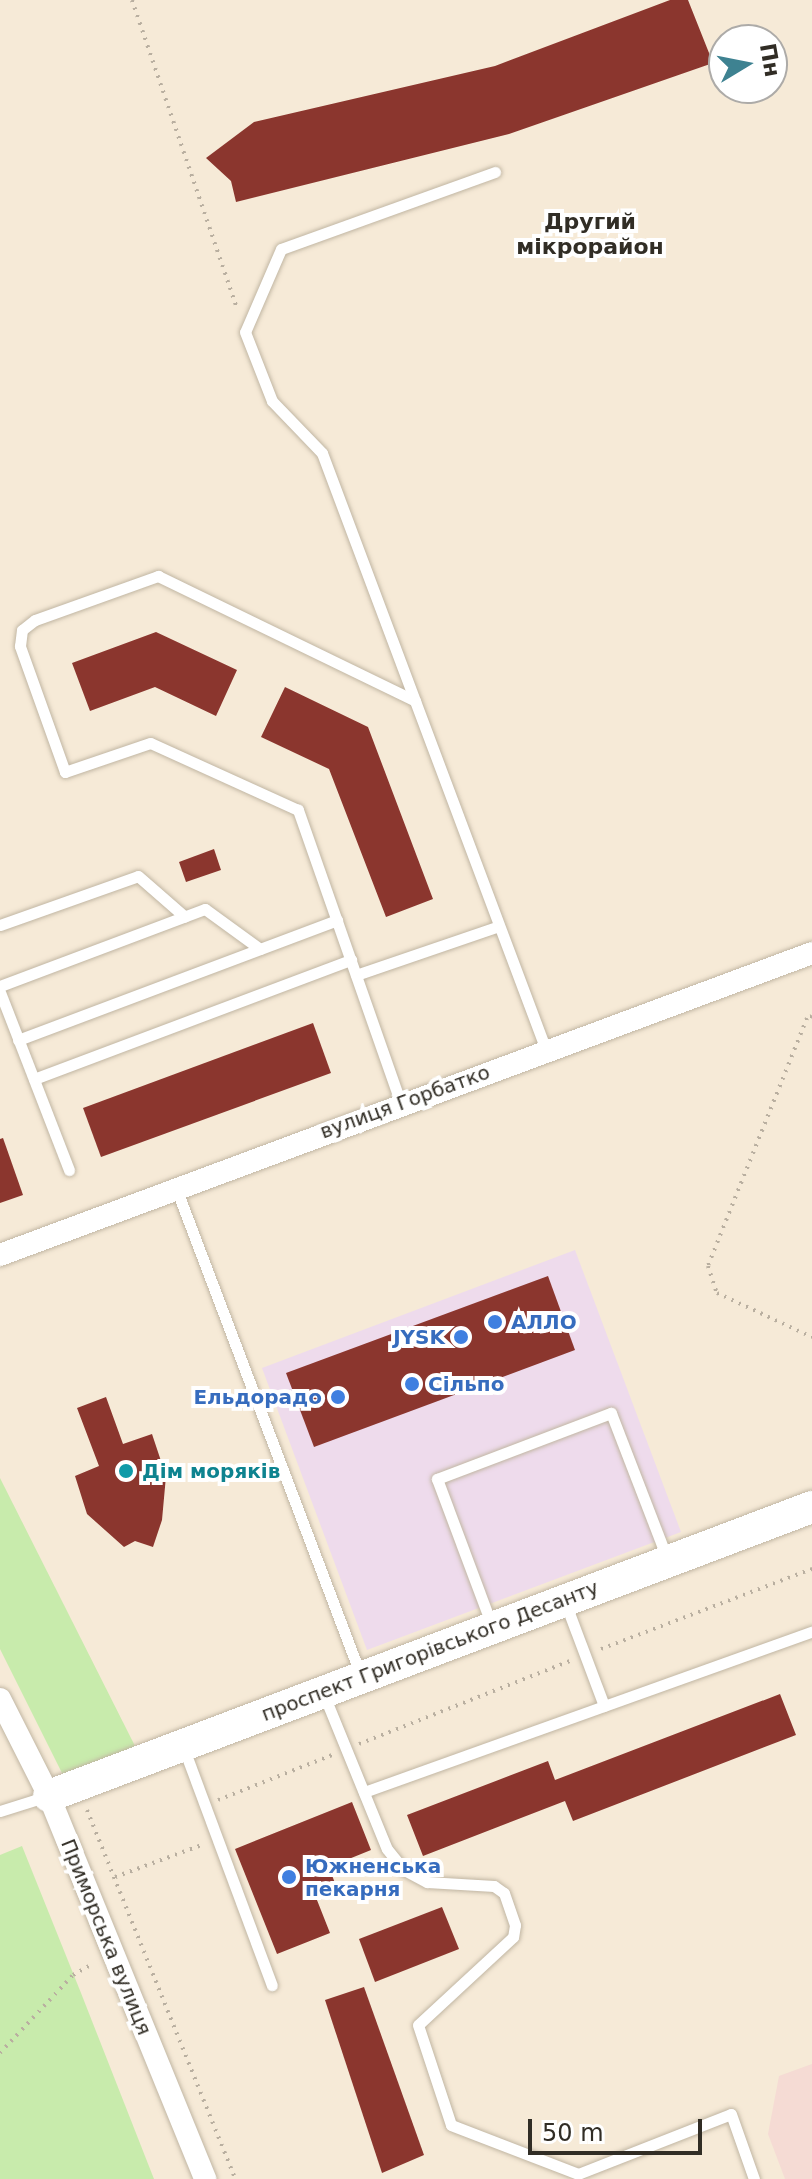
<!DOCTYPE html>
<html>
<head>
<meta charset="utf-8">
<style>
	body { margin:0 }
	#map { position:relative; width:812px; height:2179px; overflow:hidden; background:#f6ead7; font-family:"DejaVu Sans",sans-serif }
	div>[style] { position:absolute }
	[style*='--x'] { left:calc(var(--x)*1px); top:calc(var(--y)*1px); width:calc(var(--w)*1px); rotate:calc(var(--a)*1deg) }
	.commercial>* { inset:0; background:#eedbec }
	.education>* { inset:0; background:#f5dbd4 }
	.green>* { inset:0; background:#c8ebac }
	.building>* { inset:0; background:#8b362e }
	.path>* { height:4px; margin-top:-2px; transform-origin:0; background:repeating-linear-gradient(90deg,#b9afa0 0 2px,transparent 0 8px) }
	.roads { filter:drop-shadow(0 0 2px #c1b6a3) drop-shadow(0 0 2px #c1b6a3) }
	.lane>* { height:11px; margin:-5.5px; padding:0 5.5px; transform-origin:5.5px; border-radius:5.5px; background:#fff }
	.street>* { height:22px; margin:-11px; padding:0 11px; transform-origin:11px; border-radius:11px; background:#fff }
	.secondary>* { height:32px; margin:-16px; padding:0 16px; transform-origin:16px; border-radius:16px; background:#fff }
	.dots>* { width:22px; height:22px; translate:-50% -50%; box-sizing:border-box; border:4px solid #fff; border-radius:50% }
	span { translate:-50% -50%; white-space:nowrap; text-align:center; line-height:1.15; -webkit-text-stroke:8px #fff; paint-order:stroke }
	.street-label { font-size:20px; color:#312d25 }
	.shop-label { font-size:20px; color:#366cbe; font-weight:700 }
	.left { translate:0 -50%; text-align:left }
	.right { translate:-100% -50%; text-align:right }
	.culture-label { font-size:20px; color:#0d838f; font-weight:700 }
	.neighbourhood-label { font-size:22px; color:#312d25; font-weight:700 }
	.north { position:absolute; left:708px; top:24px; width:80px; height:80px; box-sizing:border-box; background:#fff; border:2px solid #adaba8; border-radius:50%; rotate:80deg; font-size:22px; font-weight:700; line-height:32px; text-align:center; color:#312d25 }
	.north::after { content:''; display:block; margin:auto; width:28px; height:36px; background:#3e8291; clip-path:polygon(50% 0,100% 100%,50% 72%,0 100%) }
	.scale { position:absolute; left:528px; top:2119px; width:174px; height:36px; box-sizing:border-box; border:4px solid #312d25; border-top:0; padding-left:10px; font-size:24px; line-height:28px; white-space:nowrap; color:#312d25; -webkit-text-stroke:6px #fff; paint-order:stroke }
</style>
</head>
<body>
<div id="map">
	<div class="commercial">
		<i style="clip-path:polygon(575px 1250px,681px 1532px,367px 1650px,262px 1368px)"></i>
	</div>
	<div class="education">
		<i style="clip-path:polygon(812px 2064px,812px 2179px,785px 2179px,768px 2134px,779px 2076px)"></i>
	</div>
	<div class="green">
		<i style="clip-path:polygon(0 1478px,135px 1746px,66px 1781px,0 1649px)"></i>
		<i style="clip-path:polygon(22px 1846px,81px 1993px,154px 2179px,0 2179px,0 1855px)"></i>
	</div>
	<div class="building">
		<i style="clip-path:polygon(670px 0,688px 0,713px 63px,509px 134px,236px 202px,231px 181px,206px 158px,254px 122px,495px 66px)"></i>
		<i style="clip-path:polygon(156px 632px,237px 670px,216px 716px,155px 687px,90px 711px,72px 663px)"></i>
		<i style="clip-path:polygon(285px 687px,368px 727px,433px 899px,386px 917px,329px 769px,261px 737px)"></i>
		<i style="clip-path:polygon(214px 849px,221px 870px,186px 882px,179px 862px)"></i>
		<i style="clip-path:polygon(313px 1023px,331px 1073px,101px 1157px,83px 1108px)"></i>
		<i style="clip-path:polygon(3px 1138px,23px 1195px,0 1203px,0 1139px)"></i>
		<i style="clip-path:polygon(548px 1276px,575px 1350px,314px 1447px,286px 1373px)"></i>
		<i style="clip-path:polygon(106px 1397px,123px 1444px,152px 1434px,166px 1476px,162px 1520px,153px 1547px,135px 1541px,124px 1547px,87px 1514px,75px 1476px,99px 1466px,77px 1408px)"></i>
		<i style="clip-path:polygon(780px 1694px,796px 1735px,573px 1821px,565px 1801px,423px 1856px,407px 1815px,548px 1761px,555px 1780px)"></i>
		<i style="clip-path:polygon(352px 1802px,371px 1850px,329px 1867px,336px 1886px,315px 1895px,330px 1933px,277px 1954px,235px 1849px)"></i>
		<i style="clip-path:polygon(442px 1907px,459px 1949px,375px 1982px,359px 1939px)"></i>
		<i style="clip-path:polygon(364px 1987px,424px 2155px,382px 2173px,325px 2000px)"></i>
	</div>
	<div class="path">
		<i style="--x:132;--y:0;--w:325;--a:71.2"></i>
		<i style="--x:812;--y:1016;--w:5;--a:158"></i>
		<i style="--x:807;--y:1018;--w:267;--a:111.8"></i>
		<i style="--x:708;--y:1266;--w:28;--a:72"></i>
		<i style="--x:717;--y:1293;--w:105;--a:24.9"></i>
		<i style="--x:601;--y:1649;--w:226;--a:-20.8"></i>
		<i style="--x:359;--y:1744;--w:227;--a:-21.5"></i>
		<i style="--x:218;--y:1800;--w:123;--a:-21.5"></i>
		<i style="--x:87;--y:1810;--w:398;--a:68.1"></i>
		<i style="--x:115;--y:1877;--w:95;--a:-20.3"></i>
		<i style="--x:0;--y:2053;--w:107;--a:-46.9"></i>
		<i style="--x:73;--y:1975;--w:23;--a:-29"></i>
	</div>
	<div class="roads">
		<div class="lane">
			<i style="--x:495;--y:172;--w:227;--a:160.2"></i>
			<i style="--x:281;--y:249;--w:90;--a:113.4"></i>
			<i style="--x:245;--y:332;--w:74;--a:68.6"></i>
			<i style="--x:272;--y:401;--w:72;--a:46.1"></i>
			<i style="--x:322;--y:453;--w:638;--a:69.43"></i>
			<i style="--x:0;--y:925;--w:146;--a:-19.5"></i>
			<i style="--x:138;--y:876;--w:62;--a:41.1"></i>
			<i style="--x:356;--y:975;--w:151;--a:-18.9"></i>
			<i style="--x:0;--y:986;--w:219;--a:-20.6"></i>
			<i style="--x:205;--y:909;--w:68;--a:36"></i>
			<i style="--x:0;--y:992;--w:191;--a:68.8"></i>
			<i style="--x:18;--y:1040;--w:341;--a:-20.6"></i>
			<i style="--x:34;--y:1079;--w:339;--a:-20.6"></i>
			<i style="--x:401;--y:1104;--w:312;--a:-109.3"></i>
			<i style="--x:298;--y:810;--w:162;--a:-155.6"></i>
			<i style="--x:150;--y:743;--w:90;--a:161.2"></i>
			<i style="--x:65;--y:772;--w:134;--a:-109.7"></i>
			<i style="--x:20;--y:646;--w:16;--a:-83"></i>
			<i style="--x:22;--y:630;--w:16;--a:-38"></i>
			<i style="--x:35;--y:620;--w:131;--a:-19.7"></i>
			<i style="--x:158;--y:576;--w:286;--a:25.9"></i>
			<i style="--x:176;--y:1188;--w:522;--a:69.24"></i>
			<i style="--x:565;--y:1602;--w:111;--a:69.4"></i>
			<i style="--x:492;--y:1626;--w:157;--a:-110.5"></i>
			<i style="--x:437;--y:1479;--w:186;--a:-20.8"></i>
			<i style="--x:611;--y:1413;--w:159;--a:68.9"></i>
			<i style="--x:324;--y:1695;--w:166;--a:67.8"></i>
			<i style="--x:387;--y:1849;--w:27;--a:51"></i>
			<i style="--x:404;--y:1870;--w:26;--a:28"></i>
			<i style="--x:427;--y:1882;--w:67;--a:3.4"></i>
			<i style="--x:494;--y:1886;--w:12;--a:35"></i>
			<i style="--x:504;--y:1893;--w:34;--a:71"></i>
			<i style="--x:515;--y:1925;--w:12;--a:99"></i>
			<i style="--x:513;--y:1937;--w:129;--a:137.2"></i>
			<i style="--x:418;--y:2025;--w:105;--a:71.7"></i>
			<i style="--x:451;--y:2125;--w:136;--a:21.1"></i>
			<i style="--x:578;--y:2174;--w:164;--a:-21.4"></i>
			<i style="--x:731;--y:2114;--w:69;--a:70.5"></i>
			<i style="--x:184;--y:1749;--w:252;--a:69.6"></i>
			<i style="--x:364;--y:1792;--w:476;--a:-19.7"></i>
			<i style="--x:0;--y:1811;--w:50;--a:-17.4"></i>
		</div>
		<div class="street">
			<i style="--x:0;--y:1255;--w:866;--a:-20.4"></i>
			<i style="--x:0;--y:1699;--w:109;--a:63.2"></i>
			<i style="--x:49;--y:1796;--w:414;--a:67.8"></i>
		</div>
		<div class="secondary">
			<i style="--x:49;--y:1796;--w:816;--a:-20.75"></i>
		</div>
	</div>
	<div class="dots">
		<i style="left:495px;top:1322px;background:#3f7fe0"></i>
		<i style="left:461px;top:1337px;background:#3f7fe0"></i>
		<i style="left:412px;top:1384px;background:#3f7fe0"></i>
		<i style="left:338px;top:1397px;background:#3f7fe0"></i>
		<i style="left:126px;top:1471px;background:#0f9aa8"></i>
		<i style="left:289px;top:1877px;background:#3f7fe0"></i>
	</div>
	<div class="street-label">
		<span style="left:405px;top:1102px;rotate:-20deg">вулиця Горбатко</span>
		<span style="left:430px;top:1651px;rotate:-21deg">проспект Григорівського Десанту</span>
		<span style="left:106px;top:1937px;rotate:68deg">Приморська вулиця</span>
	</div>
	<div class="shop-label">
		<span class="left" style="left:511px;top:1322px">АЛЛО</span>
		<span class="right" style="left:445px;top:1337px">JYSK</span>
		<span class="left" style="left:428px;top:1384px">Сільпо</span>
		<span class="right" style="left:322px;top:1397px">Ельдорадо</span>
		<span class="left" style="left:305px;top:1878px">Южненська<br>пекарня</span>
	</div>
	<div class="culture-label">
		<span class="left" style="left:142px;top:1471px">Дім моряків</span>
	</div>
	<div class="neighbourhood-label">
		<span style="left:590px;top:234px">Другий<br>мікрорайон</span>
	</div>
	<div class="north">Пн</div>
	<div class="scale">50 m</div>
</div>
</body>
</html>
